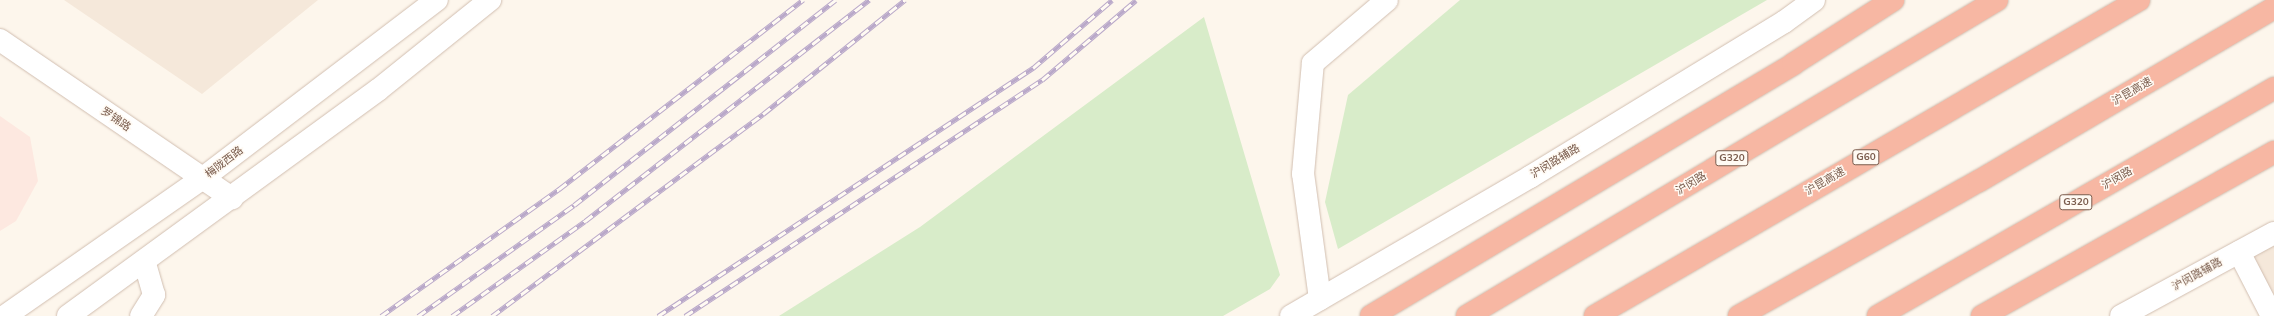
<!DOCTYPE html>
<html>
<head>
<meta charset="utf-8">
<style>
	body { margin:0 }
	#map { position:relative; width:2274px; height:316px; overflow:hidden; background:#fdf6ec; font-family:Mulish,"Noto Sans SC",sans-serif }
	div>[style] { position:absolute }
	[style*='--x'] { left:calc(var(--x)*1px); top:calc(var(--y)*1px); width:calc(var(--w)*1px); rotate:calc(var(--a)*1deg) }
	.residential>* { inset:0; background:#f5e8da }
	.commercial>* { inset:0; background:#fde8e0 }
	.green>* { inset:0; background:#d8ecc9 }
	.roads { filter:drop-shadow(0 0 1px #d1beb0) drop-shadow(0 0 1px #d1beb0) }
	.minor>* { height:22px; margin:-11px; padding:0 11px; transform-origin:11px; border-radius:11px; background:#fff }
	.highway>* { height:22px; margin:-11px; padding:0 11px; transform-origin:11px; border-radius:11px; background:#f7b7a3 }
	.rail>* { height:4.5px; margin-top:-2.25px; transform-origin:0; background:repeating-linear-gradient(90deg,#fffaf3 0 9px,#b9a8c9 0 18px); box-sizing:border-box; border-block:1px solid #b9a8c9 }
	span { translate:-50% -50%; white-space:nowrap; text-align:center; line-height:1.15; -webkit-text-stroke:3px #fffaf3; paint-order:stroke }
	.shield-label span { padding:1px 3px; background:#fffaf3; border:1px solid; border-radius:3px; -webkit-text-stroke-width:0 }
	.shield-label { font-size:10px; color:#7a5c4d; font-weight:700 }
	.street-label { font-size:11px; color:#7a5c4d }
</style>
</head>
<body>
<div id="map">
	<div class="residential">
		<i style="clip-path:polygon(64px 0,318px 0,202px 94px)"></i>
		<i style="clip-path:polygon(2274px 233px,2274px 316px,2239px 252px)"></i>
	</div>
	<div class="commercial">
		<i style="clip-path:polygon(0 116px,30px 137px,38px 181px,16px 221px,0 231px)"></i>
	</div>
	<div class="green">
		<i style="clip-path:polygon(1460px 0,1767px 0,1338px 249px,1325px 202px,1348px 95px)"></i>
		<i style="clip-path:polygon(1204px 17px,1280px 275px,1270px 289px,1223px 316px,779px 316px,920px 227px)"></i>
	</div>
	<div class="roads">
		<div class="minor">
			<i style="--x:0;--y:40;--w:281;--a:34.3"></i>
			<i style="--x:2239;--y:252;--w:72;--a:62.7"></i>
			<i style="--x:1320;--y:299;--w:126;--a:-97.7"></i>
			<i style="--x:1303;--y:174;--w:111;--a:-84.9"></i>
			<i style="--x:1313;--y:63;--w:97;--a:-40.4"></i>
			<i style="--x:5;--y:316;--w:241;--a:-34.9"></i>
			<i style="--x:203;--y:178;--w:294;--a:-37.3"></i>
			<i style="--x:68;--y:316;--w:384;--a:-36.1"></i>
			<i style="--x:378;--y:90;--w:144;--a:-38.8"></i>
			<i style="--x:141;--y:316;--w:25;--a:-58"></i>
			<i style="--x:154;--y:295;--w:33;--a:-106"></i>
			<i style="--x:1291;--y:316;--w:276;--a:-30.2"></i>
			<i style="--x:1530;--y:177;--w:298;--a:-31.4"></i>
			<i style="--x:1784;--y:22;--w:37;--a:-36"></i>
			<i style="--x:2121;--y:316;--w:174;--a:-28.5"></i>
		</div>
		<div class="highway">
			<i style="--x:1371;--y:316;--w:492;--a:-30.8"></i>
			<i style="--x:1793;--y:64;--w:119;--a:-32.6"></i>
			<i style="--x:1467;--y:316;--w:617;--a:-30.8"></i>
			<i style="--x:1595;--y:316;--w:629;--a:-30.15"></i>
			<i style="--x:1739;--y:316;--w:275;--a:-29.4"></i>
			<i style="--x:1979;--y:181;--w:342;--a:-30.4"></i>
			<i style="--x:1878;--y:316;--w:457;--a:-29.9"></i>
			<i style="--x:1982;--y:316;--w:335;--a:-29.3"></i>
		</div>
	</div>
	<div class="rail">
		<i style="--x:381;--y:316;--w:219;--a:-35.5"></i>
		<i style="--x:559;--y:189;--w:309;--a:-37.8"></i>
		<i style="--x:418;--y:316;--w:191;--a:-35.4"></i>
		<i style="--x:574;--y:205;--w:332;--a:-38.1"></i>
		<i style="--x:452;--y:316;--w:163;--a:-35.5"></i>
		<i style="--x:585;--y:221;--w:360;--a:-37.9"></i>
		<i style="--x:492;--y:316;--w:338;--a:-36.7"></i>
		<i style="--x:763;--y:114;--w:182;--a:-38.8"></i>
		<i style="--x:658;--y:316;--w:450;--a:-33.5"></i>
		<i style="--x:1033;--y:68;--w:104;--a:-40.7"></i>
		<i style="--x:685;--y:316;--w:428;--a:-33.5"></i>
		<i style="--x:1042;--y:80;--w:123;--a:-40.4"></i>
	</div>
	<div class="shield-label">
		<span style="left:1866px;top:157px">G60</span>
		<span style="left:1732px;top:158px">G320</span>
		<span style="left:2076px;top:202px">G320</span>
	</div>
	<div class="street-label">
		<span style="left:2132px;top:91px;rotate:-30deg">沪昆高速</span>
		<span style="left:116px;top:119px;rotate:34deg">罗锦路</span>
		<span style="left:1555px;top:161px;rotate:-31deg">沪闵路辅路</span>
		<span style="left:224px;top:162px;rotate:-37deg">梅陇西路</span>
		<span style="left:2117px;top:178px;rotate:-30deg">沪闵路</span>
		<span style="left:1825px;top:181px;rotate:-30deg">沪昆高速</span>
		<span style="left:1691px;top:183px;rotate:-31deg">沪闵路</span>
		<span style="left:2197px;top:274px;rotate:-29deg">沪闵路辅路</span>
	</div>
</div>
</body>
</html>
